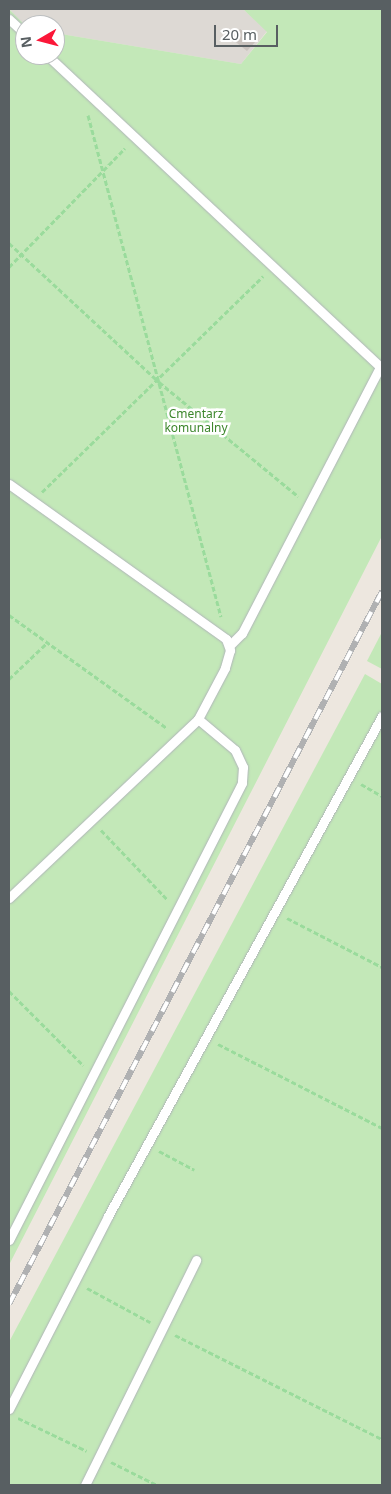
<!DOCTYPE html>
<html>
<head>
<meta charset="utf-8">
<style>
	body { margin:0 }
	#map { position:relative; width:391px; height:1494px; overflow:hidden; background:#ede7df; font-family:"Noto Sans",sans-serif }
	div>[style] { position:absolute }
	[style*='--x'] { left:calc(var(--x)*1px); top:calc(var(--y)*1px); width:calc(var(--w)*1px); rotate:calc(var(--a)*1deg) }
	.industrial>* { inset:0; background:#ddd9d4 }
	.green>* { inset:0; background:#c3e8b8 }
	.building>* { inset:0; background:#cac3be }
	.path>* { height:3px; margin-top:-1.5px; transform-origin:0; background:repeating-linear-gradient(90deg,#9adb9c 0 5px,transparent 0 7.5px) }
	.roads { filter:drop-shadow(0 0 1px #b0b5b9) drop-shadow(0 0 1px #b0b5b9) }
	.lane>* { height:9px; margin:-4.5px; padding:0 4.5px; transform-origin:4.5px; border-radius:4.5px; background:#fff }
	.rail>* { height:5.5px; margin-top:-2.75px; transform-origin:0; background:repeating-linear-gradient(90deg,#fff 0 11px,#b0b1b2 0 22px); box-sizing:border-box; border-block:1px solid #b0b1b2 }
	span { translate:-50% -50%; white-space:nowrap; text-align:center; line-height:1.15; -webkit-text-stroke:5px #fff; paint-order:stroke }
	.park-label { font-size:12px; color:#3c862c }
	.frame { position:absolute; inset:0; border:10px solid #585f62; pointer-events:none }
	.north { position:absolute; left:15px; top:15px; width:50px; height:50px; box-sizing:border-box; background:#fff; border:1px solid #bcbfc0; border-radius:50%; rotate:262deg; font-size:14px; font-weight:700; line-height:20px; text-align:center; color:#585f62 }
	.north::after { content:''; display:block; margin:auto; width:18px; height:22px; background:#fb1739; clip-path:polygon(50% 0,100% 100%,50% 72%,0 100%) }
	.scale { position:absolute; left:214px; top:25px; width:64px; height:22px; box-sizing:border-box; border:2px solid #585f62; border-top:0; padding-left:6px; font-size:15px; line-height:18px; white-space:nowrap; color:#585f62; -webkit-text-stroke:4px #fff; paint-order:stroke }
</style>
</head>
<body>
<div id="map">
	<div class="industrial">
		<i style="clip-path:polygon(9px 9px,243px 9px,267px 31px,241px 64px,55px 33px,55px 25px,25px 25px)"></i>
	</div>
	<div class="green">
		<i style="clip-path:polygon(9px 9px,25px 25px,25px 55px,55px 55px,55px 33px,241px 64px,267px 32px,243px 9px,382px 9px,382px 536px,9px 1265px)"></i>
		<i style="clip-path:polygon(382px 632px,382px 669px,367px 661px)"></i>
		<i style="clip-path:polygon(365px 674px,382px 684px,382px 1485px,9px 1485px,9px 1342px)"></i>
	</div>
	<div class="building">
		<i style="clip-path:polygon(240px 29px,256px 41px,247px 51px,232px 39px)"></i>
	</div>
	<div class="path">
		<i style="--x:88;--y:115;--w:519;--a:75.16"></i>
		<i style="--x:9;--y:243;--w:205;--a:42.8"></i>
		<i style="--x:159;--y:382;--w:180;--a:39.4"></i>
		<i style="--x:9;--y:267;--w:166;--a:-45.7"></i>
		<i style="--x:42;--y:492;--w:309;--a:-44.3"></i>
		<i style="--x:9;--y:615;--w:194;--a:35.6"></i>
		<i style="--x:9;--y:679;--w:52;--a:-43.5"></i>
		<i style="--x:361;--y:784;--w:24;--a:30"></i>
		<i style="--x:101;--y:830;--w:95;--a:46.3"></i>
		<i style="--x:287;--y:918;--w:107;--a:27.3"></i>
		<i style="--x:9;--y:991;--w:105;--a:45"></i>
		<i style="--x:218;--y:1044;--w:184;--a:27.1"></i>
		<i style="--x:159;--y:1151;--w:40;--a:28"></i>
		<i style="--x:381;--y:1264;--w:1;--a:0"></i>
		<i style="--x:87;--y:1288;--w:72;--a:28.4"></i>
		<i style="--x:175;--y:1335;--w:232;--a:26.7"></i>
		<i style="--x:18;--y:1418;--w:76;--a:25.6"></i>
		<i style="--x:111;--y:1462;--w:51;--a:26.6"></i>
	</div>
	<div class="roads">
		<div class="lane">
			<i style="--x:9;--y:19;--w:22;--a:43"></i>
			<i style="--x:47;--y:55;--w:456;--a:43.1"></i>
			<i style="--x:380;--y:367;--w:300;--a:117.4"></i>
			<i style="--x:242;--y:633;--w:18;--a:135"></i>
			<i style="--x:9;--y:484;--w:267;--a:35.5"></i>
			<i style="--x:226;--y:639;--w:12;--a:70"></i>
			<i style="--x:230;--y:650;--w:19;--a:106"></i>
			<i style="--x:225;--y:668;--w:58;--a:117.9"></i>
			<i style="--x:198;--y:719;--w:48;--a:40"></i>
			<i style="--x:235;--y:750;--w:19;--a:65"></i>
			<i style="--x:243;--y:767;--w:16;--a:94"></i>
			<i style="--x:242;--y:783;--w:513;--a:117.01"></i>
			<i style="--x:9;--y:898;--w:260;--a:-43.4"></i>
			<i style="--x:9;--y:1409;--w:217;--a:-62.8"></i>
			<i style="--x:108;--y:1216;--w:570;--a:-61.28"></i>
			<i style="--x:85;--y:1485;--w:251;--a:-63.7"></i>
		</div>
	</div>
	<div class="rail">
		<i style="--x:9;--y:1304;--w:805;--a:-62.38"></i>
	</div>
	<div class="park-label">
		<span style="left:196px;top:421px">Cmentarz<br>komunalny</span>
	</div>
	<div class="frame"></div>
	<div class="north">N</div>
	<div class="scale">20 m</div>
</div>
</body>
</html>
